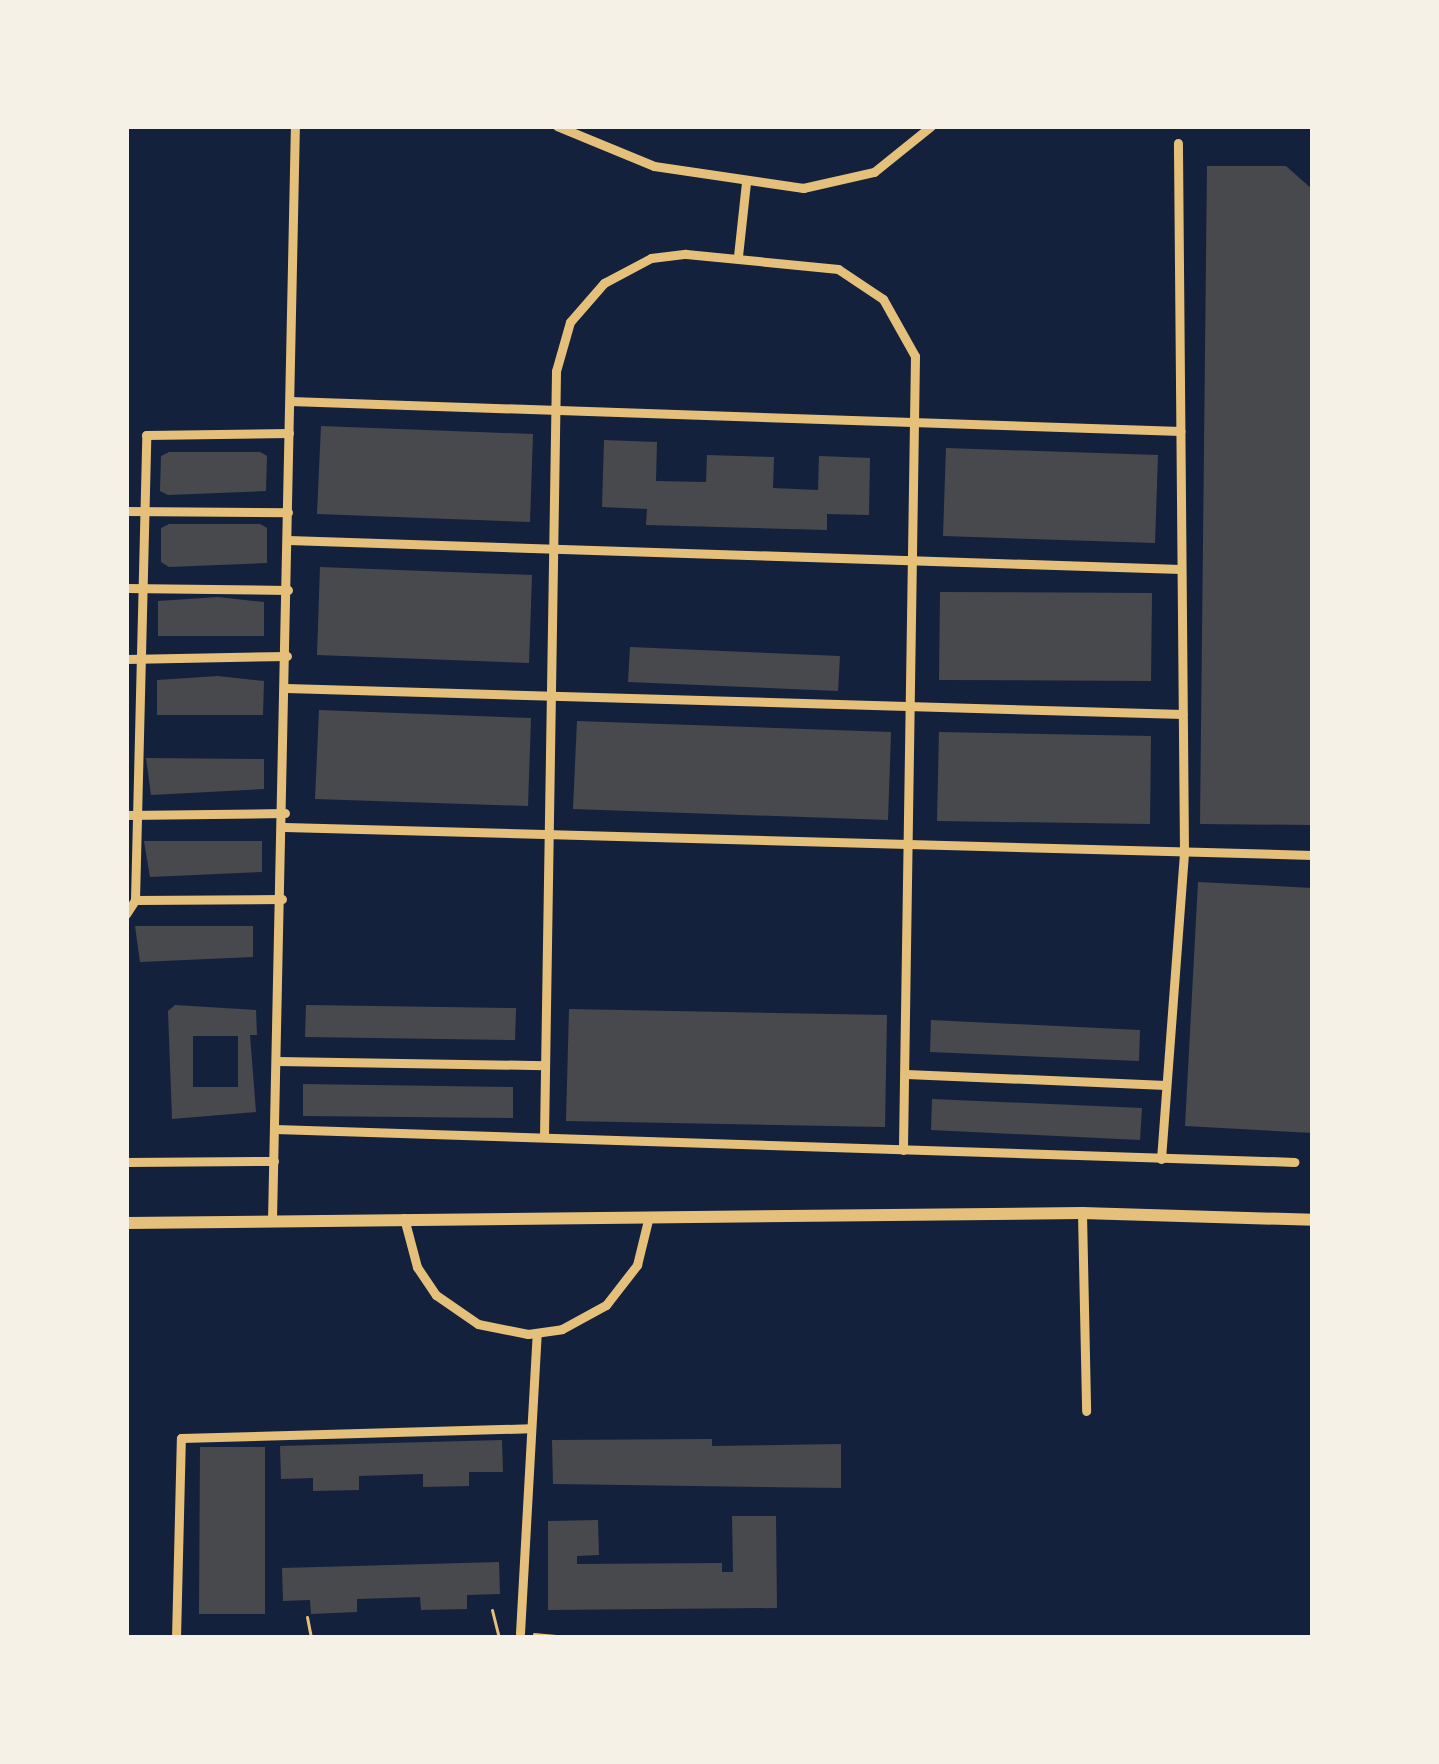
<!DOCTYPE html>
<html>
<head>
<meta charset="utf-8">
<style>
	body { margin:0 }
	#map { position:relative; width:1439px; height:1764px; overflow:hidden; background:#14213d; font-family:"DM Sans",sans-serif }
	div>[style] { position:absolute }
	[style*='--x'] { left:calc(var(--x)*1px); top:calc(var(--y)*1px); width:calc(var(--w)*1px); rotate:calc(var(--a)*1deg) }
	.building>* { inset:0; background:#48494c }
	.path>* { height:3px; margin:-1.5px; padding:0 1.5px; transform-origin:1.5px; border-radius:1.5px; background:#e5c07b }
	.minor>* { height:9px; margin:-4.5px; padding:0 4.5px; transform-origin:4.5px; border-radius:4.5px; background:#e5c07b }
	.tertiary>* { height:12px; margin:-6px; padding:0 6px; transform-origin:6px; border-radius:6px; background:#e5c07b }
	span { translate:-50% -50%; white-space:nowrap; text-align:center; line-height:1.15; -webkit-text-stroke:12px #f6f1e7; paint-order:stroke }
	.frame { position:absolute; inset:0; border:129px solid #f6f1e7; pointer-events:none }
</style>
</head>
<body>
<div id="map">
	<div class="building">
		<i style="clip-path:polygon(1207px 166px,1286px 166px,1313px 190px,1313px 825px,1200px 824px)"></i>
		<i style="clip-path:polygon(321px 426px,533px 434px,530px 522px,317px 514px)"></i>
		<i style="clip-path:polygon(604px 440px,657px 442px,656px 481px,706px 482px,707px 455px,774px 457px,773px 488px,818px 490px,819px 456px,870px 458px,869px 515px,827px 514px,827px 530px,646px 525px,647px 509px,602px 507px)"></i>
		<i style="clip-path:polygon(946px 448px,1158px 455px,1155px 543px,943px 536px)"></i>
		<i style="clip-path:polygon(169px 452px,260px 452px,267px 456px,266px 491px,168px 495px,160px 491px,161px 456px)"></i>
		<i style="clip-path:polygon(169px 524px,260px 524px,267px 528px,267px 563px,169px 567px,161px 562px,161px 528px)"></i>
		<i style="clip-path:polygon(320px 567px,532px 575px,529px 663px,317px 655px)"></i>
		<i style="clip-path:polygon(940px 592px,1152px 593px,1151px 681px,939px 680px)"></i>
		<i style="clip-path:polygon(218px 597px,264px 602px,264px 636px,158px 636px,158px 601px)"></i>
		<i style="clip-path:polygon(630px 647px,840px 656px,838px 691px,628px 682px)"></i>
		<i style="clip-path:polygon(218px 676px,264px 681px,263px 715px,157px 715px,157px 680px)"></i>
		<i style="clip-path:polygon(319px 710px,531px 718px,528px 806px,315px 799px)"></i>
		<i style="clip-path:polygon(577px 721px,891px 732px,888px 820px,573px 809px)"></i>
		<i style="clip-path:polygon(939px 732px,1151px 736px,1150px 824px,937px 821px)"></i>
		<i style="clip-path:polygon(146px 758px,264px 759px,264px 789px,151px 795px)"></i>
		<i style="clip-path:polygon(144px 841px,262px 841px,262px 872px,150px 877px)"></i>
		<i style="clip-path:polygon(1198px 882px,1313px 888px,1313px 1133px,1185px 1126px)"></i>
		<i style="clip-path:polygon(135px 926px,253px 926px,253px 957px,140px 962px)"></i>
		<i style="clip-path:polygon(evenodd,175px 1005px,256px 1010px,257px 1035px,250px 1035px,256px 1112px,172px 1119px,168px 1011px,175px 1005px,193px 1036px,238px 1036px,238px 1087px,193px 1087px,193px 1036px)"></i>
		<i style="clip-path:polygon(306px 1005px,516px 1008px,515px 1040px,305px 1037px)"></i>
		<i style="clip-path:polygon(569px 1009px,887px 1015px,885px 1127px,566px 1121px)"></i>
		<i style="clip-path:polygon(931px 1020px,1140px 1030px,1139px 1061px,930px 1052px)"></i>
		<i style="clip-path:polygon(303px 1084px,513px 1087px,513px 1118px,303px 1116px)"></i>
		<i style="clip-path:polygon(932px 1099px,1142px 1108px,1140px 1140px,931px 1130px)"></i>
		<i style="clip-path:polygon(712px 1439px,712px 1446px,841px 1444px,841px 1488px,553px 1484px,552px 1440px)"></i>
		<i style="clip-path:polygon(502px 1440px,503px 1472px,469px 1472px,469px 1486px,423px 1487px,423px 1474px,359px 1476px,359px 1490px,313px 1491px,313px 1478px,281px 1479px,280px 1446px)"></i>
		<i style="clip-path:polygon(200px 1447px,265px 1447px,265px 1614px,199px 1614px)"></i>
		<i style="clip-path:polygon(732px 1516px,776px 1516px,777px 1608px,548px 1610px,548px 1521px,598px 1520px,599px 1555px,577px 1556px,577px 1564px,722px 1563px,722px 1572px,733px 1572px)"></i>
		<i style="clip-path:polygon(499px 1562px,500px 1594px,467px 1595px,467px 1609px,421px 1610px,420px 1597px,357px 1599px,357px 1612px,311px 1614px,310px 1600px,283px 1601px,282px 1568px)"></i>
	</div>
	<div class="path">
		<i style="--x:492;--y:1610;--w:29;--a:76"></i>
		<i style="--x:307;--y:1617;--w:21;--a:79"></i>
		<i style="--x:534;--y:1634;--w:44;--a:5.2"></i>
	</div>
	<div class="minor">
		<i style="--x:557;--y:126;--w:105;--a:22.4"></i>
		<i style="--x:654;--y:166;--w:151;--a:8.4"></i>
		<i style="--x:803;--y:188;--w:73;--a:-12.7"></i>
		<i style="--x:874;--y:172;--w:73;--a:-38.9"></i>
		<i style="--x:738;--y:256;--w:74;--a:-83.8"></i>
		<i style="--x:290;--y:401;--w:891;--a:1.93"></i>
		<i style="--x:126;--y:511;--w:162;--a:0.4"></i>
		<i style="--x:288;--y:540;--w:893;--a:1.86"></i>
		<i style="--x:126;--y:588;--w:162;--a:0.7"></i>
		<i style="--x:126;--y:659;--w:161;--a:-1.1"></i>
		<i style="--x:286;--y:688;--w:897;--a:1.66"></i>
		<i style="--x:126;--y:815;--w:159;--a:-0.7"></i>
		<i style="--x:285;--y:827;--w:1028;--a:1.56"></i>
		<i style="--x:135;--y:900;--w:147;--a:-0.4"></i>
		<i style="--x:126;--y:914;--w:17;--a:-57"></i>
		<i style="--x:135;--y:900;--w:465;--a:-88.6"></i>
		<i style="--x:146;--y:435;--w:143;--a:-0.8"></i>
		<i style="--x:277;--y:1061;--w:268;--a:0.9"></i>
		<i style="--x:906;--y:1074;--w:260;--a:2.4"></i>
		<i style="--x:275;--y:1129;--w:1020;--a:1.85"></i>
		<i style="--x:544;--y:1136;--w:765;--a:-89.1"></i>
		<i style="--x:556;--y:371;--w:51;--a:-74.1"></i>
		<i style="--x:570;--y:322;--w:52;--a:-48.9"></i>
		<i style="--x:604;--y:283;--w:53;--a:-28"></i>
		<i style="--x:651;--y:258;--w:35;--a:-7"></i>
		<i style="--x:686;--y:254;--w:153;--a:5.6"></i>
		<i style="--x:838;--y:269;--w:54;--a:33.7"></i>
		<i style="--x:883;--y:299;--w:65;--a:60.7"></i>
		<i style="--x:915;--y:356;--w:794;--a:90.87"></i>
		<i style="--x:1161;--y:1159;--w:309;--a:-85.7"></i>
		<i style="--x:1184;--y:851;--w:708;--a:-90.49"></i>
		<i style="--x:126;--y:1162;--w:148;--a:-0.4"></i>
		<i style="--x:1082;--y:1213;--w:198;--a:88.8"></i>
		<i style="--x:404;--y:1218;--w:51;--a:75.1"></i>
		<i style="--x:417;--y:1267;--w:34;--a:56"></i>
		<i style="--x:436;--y:1295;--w:51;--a:34.6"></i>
		<i style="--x:478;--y:1324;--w:51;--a:11.3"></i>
		<i style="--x:528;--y:1334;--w:34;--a:-8"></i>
		<i style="--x:562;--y:1329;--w:50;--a:-28.6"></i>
		<i style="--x:606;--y:1305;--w:51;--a:-52.2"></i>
		<i style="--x:637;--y:1265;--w:50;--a:-76.2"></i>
		<i style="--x:272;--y:1220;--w:1094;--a:-88.8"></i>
		<i style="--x:520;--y:1633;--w:300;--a:-86.8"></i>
		<i style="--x:176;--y:1638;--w:200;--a:-88.6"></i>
		<i style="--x:181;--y:1438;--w:349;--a:-1.6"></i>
	</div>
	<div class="tertiary">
		<i style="--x:126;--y:1223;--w:956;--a:-0.6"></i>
		<i style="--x:1082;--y:1213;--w:231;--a:1.7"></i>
	</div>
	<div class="frame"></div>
</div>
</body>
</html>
